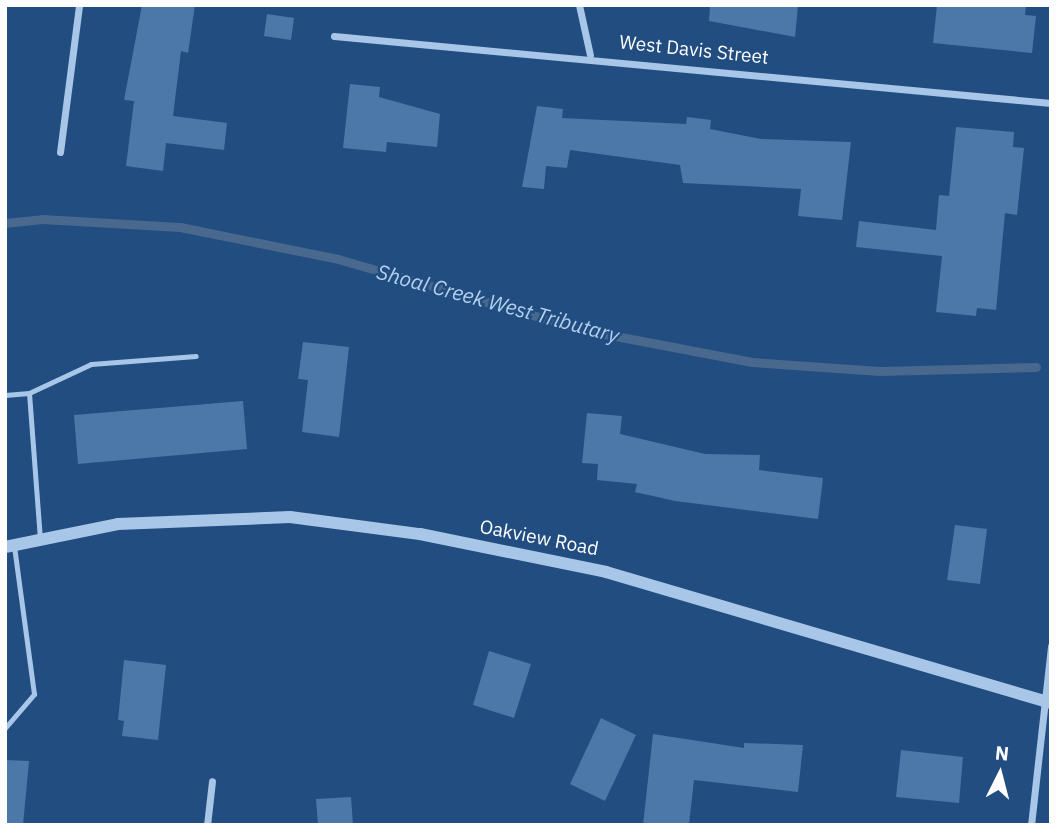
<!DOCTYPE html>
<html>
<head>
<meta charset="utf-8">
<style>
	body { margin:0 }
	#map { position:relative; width:1056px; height:830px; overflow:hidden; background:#224d80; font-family:"IBM Plex Sans",sans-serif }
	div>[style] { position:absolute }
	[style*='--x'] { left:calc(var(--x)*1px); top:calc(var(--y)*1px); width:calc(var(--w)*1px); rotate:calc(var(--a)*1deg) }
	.stream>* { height:9px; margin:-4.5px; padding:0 4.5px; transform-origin:4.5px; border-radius:4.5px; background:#48688d }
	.building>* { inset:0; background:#4b77a9 }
	.service>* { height:5px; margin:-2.5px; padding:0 2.5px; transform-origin:2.5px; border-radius:2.5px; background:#a8c6e7 }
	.minor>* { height:7px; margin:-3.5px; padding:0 3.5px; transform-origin:3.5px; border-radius:3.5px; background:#a8c6e7 }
	.tertiary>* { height:12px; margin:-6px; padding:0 6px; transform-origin:6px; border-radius:6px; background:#a8c6e7 }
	span { translate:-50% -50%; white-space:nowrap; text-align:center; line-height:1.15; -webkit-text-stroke:5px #224d80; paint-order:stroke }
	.street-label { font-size:19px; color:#fff }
	.water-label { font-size:21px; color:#b3d0ef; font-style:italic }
	.frame { position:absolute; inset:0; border:7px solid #fff; pointer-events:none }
	.north { position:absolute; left:965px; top:739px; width:70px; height:70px; -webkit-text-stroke:5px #224d80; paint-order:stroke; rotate:6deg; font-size:19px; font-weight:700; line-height:28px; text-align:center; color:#fff }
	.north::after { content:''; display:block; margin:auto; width:24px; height:32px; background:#fff; clip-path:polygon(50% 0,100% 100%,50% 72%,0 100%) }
</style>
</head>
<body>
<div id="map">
	<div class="stream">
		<i style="--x:5;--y:223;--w:37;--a:-6"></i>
		<i style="--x:42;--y:219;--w:138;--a:3.3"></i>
		<i style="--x:180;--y:227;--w:161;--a:11.4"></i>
		<i style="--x:338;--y:259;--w:256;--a:16.1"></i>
		<i style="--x:584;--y:330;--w:171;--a:10.8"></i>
		<i style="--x:752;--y:362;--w:128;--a:4"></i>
		<i style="--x:880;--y:371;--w:156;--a:-1.5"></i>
	</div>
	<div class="building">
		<i style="clip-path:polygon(142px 5px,195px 5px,188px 53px,181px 51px,173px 116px,227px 123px,224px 150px,166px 143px,163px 171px,126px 166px,134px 101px,124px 100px)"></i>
		<i style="clip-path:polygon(710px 5px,798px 5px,795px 37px,709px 21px)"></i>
		<i style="clip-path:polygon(937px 5px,1026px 5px,1025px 15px,1036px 16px,1032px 53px,933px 43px)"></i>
		<i style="clip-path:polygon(267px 14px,294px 18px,291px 40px,264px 36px)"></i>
		<i style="clip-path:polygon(350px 84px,380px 87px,379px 97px,440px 114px,437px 147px,387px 142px,386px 152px,343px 148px)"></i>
		<i style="clip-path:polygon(537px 106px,563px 109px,562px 118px,686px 124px,687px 117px,711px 120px,710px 129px,761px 139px,851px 142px,842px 220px,798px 216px,801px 189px,683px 183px,680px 165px,570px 150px,567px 168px,546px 166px,544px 189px,522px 187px)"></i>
		<i style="clip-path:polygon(956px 127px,1014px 132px,1013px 147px,1024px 148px,1017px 215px,1005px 213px,996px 310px,977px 308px,976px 316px,936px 312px,942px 256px,856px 247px,859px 221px,936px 230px,939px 195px,949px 196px)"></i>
		<i style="clip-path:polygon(303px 342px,349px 347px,339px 437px,302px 432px,308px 380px,298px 379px)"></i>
		<i style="clip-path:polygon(243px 401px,247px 449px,78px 464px,74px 415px)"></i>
		<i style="clip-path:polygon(587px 413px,622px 416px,620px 434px,705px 454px,760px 455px,759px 470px,823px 478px,818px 519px,675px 501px,635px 492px,637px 484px,597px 480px,598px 464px,582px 463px)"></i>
		<i style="clip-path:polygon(955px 525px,987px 529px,980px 584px,947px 580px)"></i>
		<i style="clip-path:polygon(489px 651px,531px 664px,514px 718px,473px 705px)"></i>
		<i style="clip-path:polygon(124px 660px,166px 665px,158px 740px,122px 736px,124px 721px,118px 720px)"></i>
		<i style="clip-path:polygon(601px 718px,636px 735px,605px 801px,570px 784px)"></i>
		<i style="clip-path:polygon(653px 734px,744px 748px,744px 743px,803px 745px,798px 792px,694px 780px,689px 825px,643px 825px)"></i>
		<i style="clip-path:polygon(901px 750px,963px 757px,959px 803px,896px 797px)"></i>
		<i style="clip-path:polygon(5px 760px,29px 761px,23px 825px,5px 825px)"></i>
		<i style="clip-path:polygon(351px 797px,353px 825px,318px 825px,316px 799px)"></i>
	</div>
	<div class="service">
		<i style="--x:29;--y:393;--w:68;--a:-25.1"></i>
		<i style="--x:91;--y:364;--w:105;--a:-4.4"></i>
		<i style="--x:5;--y:395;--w:24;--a:-5"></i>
		<i style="--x:29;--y:393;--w:145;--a:85.7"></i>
		<i style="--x:5;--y:728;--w:45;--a:-49.5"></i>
		<i style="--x:34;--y:694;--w:148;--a:-97.7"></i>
	</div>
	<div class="minor">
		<i style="--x:579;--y:5;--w:51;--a:77.6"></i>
		<i style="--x:334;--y:36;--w:720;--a:5.34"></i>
		<i style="--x:60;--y:152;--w:148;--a:-82.6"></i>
		<i style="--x:207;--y:825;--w:44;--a:-83.5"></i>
		<i style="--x:1031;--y:825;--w:180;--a:-83.6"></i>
	</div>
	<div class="tertiary">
		<i style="--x:5;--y:547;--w:115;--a:-11.5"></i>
		<i style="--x:118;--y:524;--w:172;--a:-2.3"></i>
		<i style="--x:290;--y:517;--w:131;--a:7.5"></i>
		<i style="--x:420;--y:534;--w:190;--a:11.5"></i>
		<i style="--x:606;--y:572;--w:464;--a:16.4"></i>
	</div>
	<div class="street-label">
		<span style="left:694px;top:50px;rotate:6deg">West Davis Street</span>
		<span style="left:539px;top:538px;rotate:11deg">Oakview Road</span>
	</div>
	<div class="water-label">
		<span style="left:498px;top:303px;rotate:15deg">Shoal Creek West Tributary</span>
	</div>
	<div class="frame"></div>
	<div class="north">N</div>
</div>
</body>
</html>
